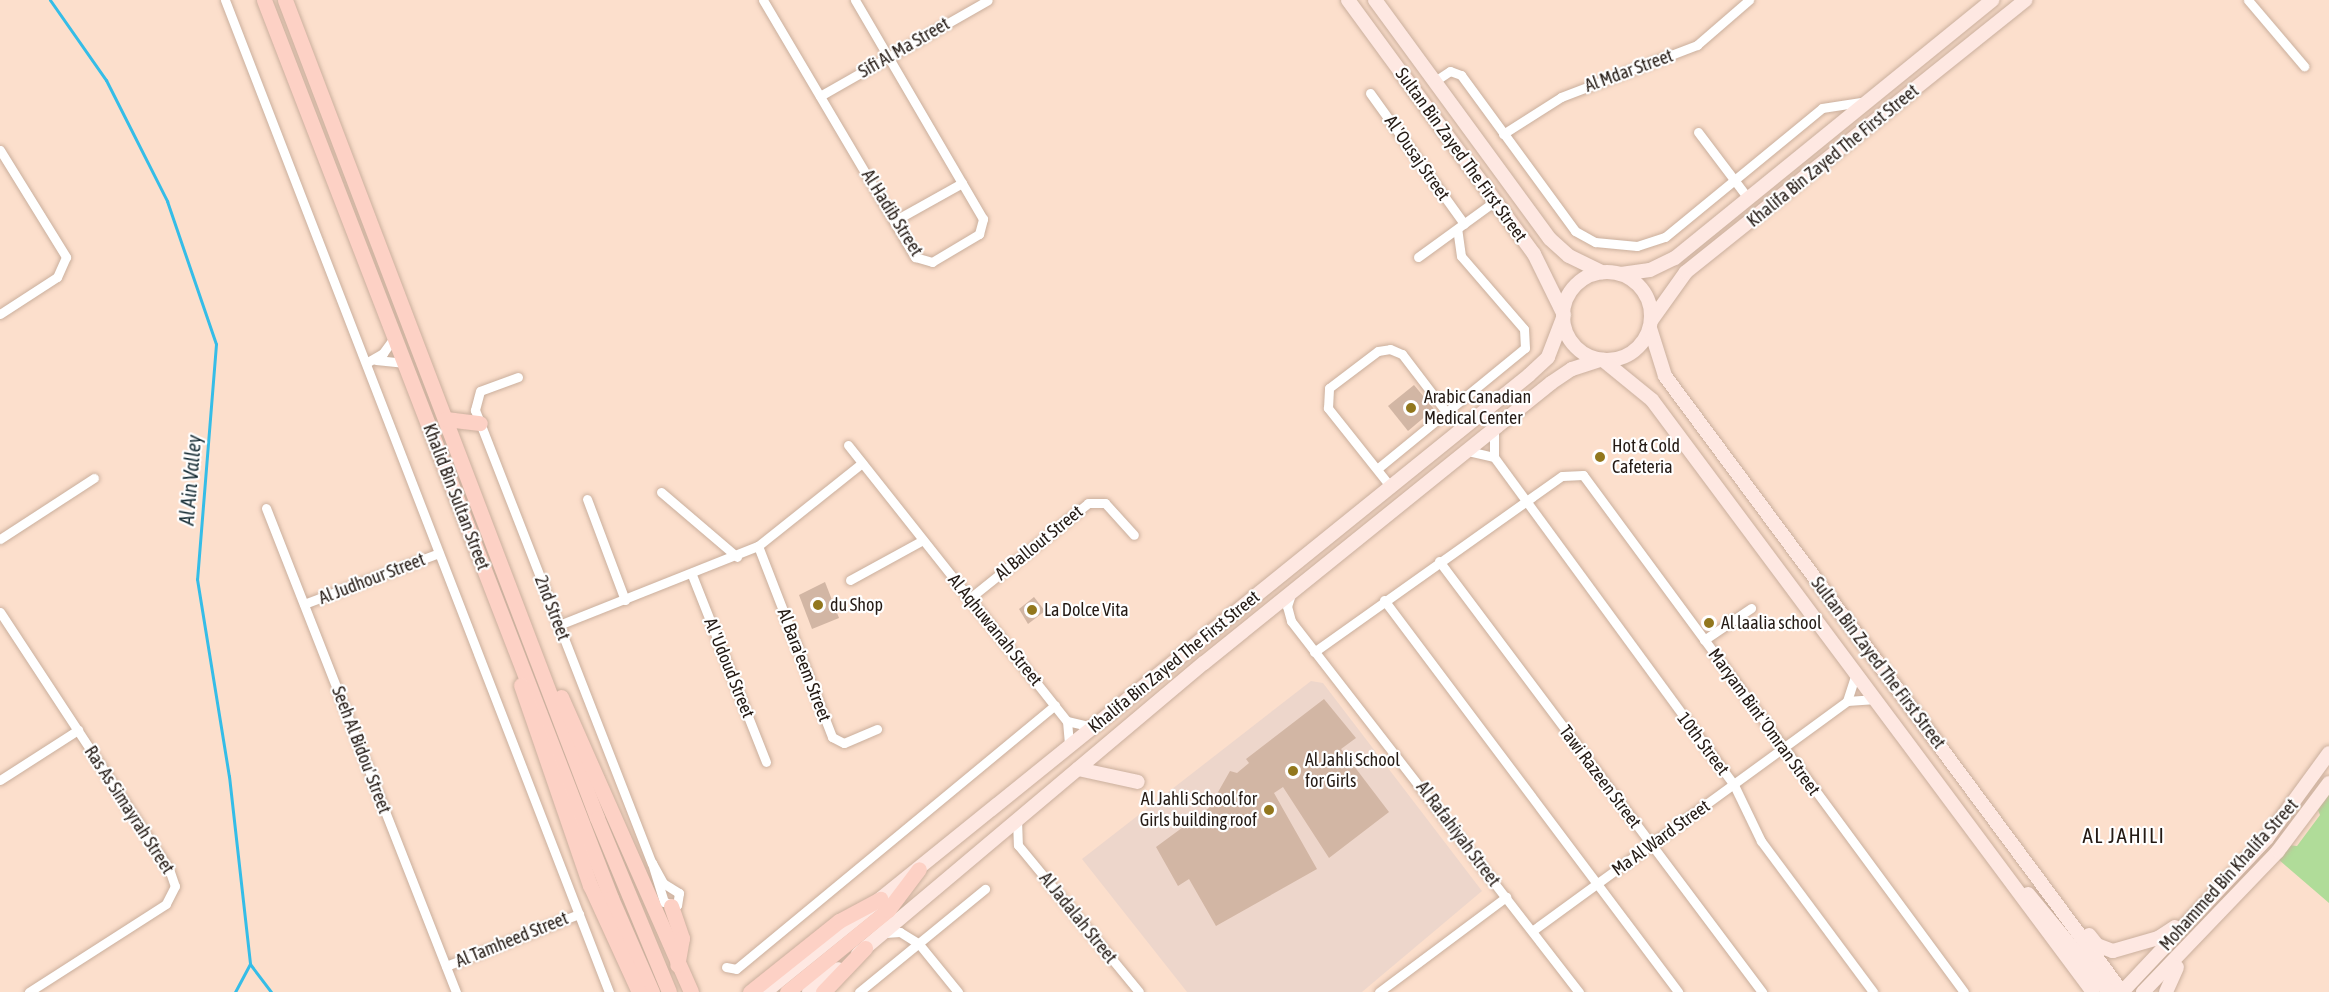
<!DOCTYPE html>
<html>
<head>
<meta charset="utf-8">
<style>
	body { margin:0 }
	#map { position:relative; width:2329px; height:992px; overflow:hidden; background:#fcdfcc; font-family:"Asap Condensed",sans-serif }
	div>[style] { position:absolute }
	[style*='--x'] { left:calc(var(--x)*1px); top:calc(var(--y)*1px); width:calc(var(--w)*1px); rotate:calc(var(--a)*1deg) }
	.education>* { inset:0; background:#edd6cb }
	.green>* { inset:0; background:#b0dc99 }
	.stream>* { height:3px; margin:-1.5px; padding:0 1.5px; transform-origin:1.5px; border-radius:1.5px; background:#35bde7 }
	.building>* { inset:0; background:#d2b6a4 }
	.roads { filter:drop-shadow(0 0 2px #caaf9d) drop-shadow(0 0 2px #caaf9d) }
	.street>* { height:9px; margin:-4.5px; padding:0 4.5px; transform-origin:4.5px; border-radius:4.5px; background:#fff }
	.secondary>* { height:14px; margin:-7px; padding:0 7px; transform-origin:7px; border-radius:7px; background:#fee8e2 }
	.secondary>.ring { margin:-7px; padding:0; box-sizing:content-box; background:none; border:14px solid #fee8e2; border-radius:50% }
	.primary>* { height:15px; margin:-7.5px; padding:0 7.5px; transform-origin:7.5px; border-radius:7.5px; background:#fdd1c5 }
	.dots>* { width:16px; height:16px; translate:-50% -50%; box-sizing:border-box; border:3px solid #fff; border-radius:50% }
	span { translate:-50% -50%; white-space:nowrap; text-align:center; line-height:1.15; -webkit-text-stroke:4.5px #fff; paint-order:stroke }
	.street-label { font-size:18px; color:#241a14 }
	.poi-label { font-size:18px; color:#241a14 }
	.left { translate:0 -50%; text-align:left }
	.right { translate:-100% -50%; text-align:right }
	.water-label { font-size:20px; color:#182e36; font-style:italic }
	.quarter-label { font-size:21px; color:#241a14; letter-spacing:1.5px }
</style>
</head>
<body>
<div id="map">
	<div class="education">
		<i style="clip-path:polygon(1311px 681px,1323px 683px,1482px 891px,1362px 992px,1187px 992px,1082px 859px)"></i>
	</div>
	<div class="green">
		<i style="clip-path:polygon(2329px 792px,2329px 903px,2278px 859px,2288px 845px,2297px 846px,2320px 815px,2318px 810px)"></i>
	</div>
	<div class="stream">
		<i style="--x:50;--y:0;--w:98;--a:55"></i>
		<i style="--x:106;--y:80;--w:136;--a:63.2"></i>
		<i style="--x:167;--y:201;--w:151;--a:71.1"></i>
		<i style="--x:216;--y:344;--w:236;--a:94.6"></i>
		<i style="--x:197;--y:579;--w:200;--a:80.8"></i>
		<i style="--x:229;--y:776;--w:189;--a:83.6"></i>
		<i style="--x:250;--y:964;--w:35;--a:53"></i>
		<i style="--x:235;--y:992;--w:32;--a:-62"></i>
	</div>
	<div class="building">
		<i style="clip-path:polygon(1414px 385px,1434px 409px,1408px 431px,1388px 406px)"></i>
		<i style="clip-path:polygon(825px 582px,839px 618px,812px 629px,799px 595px)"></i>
		<i style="clip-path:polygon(1034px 597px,1045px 611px,1028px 624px,1019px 609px)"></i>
		<i style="clip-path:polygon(1324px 699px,1356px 738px,1341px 749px,1389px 812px,1329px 858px,1283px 787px,1274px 793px,1317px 869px,1216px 926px,1189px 879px,1178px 886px,1156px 847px,1209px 808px,1230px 771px,1237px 773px,1249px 763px,1246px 759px)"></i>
	</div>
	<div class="roads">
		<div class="street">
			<i style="--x:225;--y:0;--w:1064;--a:68.84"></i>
			<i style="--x:763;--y:0;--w:299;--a:59.4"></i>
			<i style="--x:915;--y:257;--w:18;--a:16"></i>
			<i style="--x:932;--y:262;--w:55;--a:-30.8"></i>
			<i style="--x:979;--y:234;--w:16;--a:-75"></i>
			<i style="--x:983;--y:219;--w:254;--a:-120.3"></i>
			<i style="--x:2248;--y:0;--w:87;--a:49.7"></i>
			<i style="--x:1435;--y:81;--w:18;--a:-34"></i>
			<i style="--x:1450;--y:71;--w:12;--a:20"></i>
			<i style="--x:1461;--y:75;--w:193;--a:53.8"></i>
			<i style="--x:1575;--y:231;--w:23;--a:29"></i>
			<i style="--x:1595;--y:242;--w:42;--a:5.4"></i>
			<i style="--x:1637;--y:246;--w:29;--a:-18"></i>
			<i style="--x:1665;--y:237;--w:203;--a:-39.4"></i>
			<i style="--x:1822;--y:108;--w:46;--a:-8.8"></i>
			<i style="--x:1370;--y:93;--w:161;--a:54.3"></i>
			<i style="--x:820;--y:96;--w:193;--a:-29.7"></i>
			<i style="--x:1698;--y:132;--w:83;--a:52.9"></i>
			<i style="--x:1503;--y:134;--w:69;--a:-32.5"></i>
			<i style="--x:1561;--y:97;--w:146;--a:-20.9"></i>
			<i style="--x:1697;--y:45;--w:69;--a:-40.9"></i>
			<i style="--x:0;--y:150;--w:126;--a:58.3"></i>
			<i style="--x:66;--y:257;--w:22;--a:114"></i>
			<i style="--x:57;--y:277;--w:68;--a:147"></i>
			<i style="--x:894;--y:221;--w:78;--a:-29.2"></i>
			<i style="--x:1418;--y:257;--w:95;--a:-36"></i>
			<i style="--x:376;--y:360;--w:27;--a:6"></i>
			<i style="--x:366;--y:363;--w:20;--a:-30"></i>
			<i style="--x:383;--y:353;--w:19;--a:-54"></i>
			<i style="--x:518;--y:377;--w:40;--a:159.8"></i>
			<i style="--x:480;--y:391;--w:20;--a:105"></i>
			<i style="--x:475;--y:410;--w:486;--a:68.7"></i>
			<i style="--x:652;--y:863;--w:23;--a:61"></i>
			<i style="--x:663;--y:883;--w:19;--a:32"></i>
			<i style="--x:679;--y:893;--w:12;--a:99"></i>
			<i style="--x:677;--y:905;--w:13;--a:-167"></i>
			<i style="--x:664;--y:902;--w:41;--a:-107.1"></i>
			<i style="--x:1494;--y:428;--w:29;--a:90"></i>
			<i style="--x:848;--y:445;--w:352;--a:51.6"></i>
			<i style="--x:1067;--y:721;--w:25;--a:85"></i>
			<i style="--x:1468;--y:451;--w:27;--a:13"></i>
			<i style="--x:1494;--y:457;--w:406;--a:53.8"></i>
			<i style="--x:1734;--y:785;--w:62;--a:64.3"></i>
			<i style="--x:1761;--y:841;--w:188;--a:53.4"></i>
			<i style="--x:1377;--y:469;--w:191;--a:-39.3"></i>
			<i style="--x:1525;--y:348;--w:19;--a:-93"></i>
			<i style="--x:1524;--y:329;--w:96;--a:-130.8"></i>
			<i style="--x:1461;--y:256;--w:27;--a:-98"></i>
			<i style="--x:1390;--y:486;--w:100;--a:-128.5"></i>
			<i style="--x:1328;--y:408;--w:20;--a:-87"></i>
			<i style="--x:1329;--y:388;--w:61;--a:-37.1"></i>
			<i style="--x:1378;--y:351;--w:12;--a:-9"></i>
			<i style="--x:1390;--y:349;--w:13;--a:23"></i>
			<i style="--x:1402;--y:354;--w:74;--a:52.7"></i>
			<i style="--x:661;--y:492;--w:100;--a:40.5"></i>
			<i style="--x:587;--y:499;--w:108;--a:69.4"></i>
			<i style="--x:266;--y:508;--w:520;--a:68.57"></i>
			<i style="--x:0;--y:539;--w:112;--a:-33"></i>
			<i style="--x:758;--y:546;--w:205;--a:68.8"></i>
			<i style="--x:832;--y:737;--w:13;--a:27"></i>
			<i style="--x:844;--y:743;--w:36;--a:-23"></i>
			<i style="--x:1439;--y:561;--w:539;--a:53.15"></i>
			<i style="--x:692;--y:575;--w:201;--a:68.4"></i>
			<i style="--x:850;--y:580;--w:83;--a:-28.7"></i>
			<i style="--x:1291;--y:594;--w:13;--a:108"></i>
			<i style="--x:1287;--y:606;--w:16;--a:75"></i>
			<i style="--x:1291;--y:621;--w:470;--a:52.2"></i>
			<i style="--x:970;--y:598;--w:151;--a:-38.8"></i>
			<i style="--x:1088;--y:503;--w:17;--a:0"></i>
			<i style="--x:1105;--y:503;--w:43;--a:47.8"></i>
			<i style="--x:1384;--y:600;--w:490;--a:53.1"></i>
			<i style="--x:304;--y:604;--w:144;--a:-20.7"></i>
			<i style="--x:0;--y:612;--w:308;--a:56.7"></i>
			<i style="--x:169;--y:869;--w:18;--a:71"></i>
			<i style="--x:175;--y:886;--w:20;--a:117"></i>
			<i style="--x:166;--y:904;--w:163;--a:147.3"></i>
			<i style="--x:559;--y:625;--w:214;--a:-21.7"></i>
			<i style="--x:758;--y:546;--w:133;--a:-38.6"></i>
			<i style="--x:1704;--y:640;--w:57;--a:-34.2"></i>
			<i style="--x:1314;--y:652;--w:304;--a:-35.4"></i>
			<i style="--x:1562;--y:476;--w:21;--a:-3"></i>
			<i style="--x:1583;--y:475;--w:642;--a:53.61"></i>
			<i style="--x:1847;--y:701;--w:29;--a:-72"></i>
			<i style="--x:1067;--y:721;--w:28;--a:13"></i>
			<i style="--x:0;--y:780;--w:93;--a:-32.7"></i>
			<i style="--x:1017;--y:819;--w:26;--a:88"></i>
			<i style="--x:1018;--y:845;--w:190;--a:50.5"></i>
			<i style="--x:1532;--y:931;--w:390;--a:-36.1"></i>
			<i style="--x:1847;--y:701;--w:29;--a:-4"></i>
			<i style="--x:885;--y:933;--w:15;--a:-4"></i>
			<i style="--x:900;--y:932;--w:22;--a:32"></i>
			<i style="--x:919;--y:944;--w:62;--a:50.9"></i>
			<i style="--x:446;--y:966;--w:143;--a:-21.4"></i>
			<i style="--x:726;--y:967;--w:10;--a:11"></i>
			<i style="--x:736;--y:969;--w:414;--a:-39.6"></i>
			<i style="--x:859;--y:992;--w:163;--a:-39.3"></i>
			<i style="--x:1379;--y:992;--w:159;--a:-36.8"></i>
		</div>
		<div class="secondary">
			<i style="--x:1348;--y:0;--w:315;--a:53.8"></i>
			<i style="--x:1534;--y:254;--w:68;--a:63.8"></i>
			<i style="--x:1375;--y:0;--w:296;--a:53.8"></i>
			<i style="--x:1550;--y:239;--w:25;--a:42"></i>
			<i style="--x:1569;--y:256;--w:37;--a:26"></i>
			<i class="ring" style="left:1563px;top:272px;width:74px;height:74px"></i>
			<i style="--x:1621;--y:274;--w:29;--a:-8"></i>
			<i style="--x:1650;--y:270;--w:28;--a:-26"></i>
			<i style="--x:1675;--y:258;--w:409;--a:-39.1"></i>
			<i style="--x:1651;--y:321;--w:60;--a:-54.5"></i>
			<i style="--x:1686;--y:272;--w:435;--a:-38.7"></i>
			<i style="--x:1650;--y:328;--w:50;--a:72.6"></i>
			<i style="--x:1665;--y:376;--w:767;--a:53.43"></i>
			<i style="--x:1603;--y:360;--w:63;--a:39.2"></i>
			<i style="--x:1652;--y:400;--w:738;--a:53.32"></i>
			<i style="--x:1078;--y:769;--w:61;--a:12.2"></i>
			<i style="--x:2028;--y:894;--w:127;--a:50.4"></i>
			<i style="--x:2089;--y:935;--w:13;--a:51"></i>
			<i style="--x:2097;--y:945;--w:17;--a:21"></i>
			<i style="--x:2113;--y:951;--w:47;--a:-16.1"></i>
			<i style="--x:2158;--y:938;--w:20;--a:-33"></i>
			<i style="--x:858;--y:954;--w:452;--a:-40.1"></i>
			<i style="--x:1204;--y:663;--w:446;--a:-38.9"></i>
			<i style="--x:1551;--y:383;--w:25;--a:-34"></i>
			<i style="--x:1572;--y:369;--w:29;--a:-18"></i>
			<i style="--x:765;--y:992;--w:982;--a:-38.92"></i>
			<i style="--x:1529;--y:375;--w:26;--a:-43"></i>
			<i style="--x:1548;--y:357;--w:42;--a:-69"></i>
			<i style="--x:809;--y:992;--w:37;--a:-38"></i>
			<i style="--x:2122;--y:992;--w:212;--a:-46.7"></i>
			<i style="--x:2267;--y:838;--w:105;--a:-53.9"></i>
			<i style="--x:2143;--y:992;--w:195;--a:-46.2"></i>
			<i style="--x:2278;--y:851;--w:85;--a:-53.1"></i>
			<i style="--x:2166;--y:992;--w:27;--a:-66"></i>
		</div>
		<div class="primary">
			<i style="--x:264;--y:0;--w:963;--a:68.87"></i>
			<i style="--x:611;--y:898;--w:103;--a:66.4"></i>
			<i style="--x:285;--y:0;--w:875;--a:69.12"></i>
			<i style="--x:597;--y:818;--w:188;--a:67.5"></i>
			<i style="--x:446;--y:419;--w:34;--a:7"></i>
			<i style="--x:521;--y:685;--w:212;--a:71"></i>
			<i style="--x:590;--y:885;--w:118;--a:65.4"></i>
			<i style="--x:561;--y:697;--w:322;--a:66.2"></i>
			<i style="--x:671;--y:906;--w:34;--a:71"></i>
			<i style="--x:682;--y:938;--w:27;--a:100"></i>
			<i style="--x:750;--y:992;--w:114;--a:-38.6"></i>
			<i style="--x:839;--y:921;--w:47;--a:-28.2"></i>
			<i style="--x:787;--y:992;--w:130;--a:-39.1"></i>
			<i style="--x:888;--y:910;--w:51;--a:-52.9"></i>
			<i style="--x:823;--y:992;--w:61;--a:-46.3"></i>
		</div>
	</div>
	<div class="dots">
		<i style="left:1411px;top:408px;background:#92771d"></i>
		<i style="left:1600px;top:457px;background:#92771d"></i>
		<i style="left:818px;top:605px;background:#92771d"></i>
		<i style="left:1032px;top:610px;background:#92771d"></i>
		<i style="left:1709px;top:623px;background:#92771d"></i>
		<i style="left:1293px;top:771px;background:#92771d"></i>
		<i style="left:1269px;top:810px;background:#92771d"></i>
	</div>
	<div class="street-label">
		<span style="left:904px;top:48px;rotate:-30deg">Sifi Al Ma Street</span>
		<span style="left:1629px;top:71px;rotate:-20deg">Al Mdar Street</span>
		<span style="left:1461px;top:155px;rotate:54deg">Sultan Bin Zayed The First Street</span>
		<span style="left:1833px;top:156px;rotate:-39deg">Khalifa Bin Zayed The First Street</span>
		<span style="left:1417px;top:158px;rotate:55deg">Al 'Ousaj Street</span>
		<span style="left:892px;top:213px;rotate:58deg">Al Hadib Street</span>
		<span style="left:456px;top:497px;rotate:69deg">Khalid Bin Sultan Street</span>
		<span style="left:1039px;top:543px;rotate:-39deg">Al Ballout Street</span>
		<span style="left:372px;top:579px;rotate:-21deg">Al Judhour Street</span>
		<span style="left:552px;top:608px;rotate:69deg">2nd Street</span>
		<span style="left:995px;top:630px;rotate:51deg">Al Aqhuwanah Street</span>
		<span style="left:1174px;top:662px;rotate:-39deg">Khalifa Bin Zayed The First Street</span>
		<span style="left:1878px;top:663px;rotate:53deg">Sultan Bin Zayed The First Street</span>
		<span style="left:804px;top:665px;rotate:69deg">Al Bara'eem Street</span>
		<span style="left:729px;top:668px;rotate:68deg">Al 'Udoud Street</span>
		<span style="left:1764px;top:722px;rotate:54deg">Maryam Bint 'Omran Street</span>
		<span style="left:1703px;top:744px;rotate:53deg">10th Street</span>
		<span style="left:361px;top:750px;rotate:69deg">Seeh Al Bidou' Street</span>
		<span style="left:1600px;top:777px;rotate:53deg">Tawi Razeen Street</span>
		<span style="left:129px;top:810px;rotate:57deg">Ras As Simayrah Street</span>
		<span style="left:1458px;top:834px;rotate:53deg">Al Rafahiyah Street</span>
		<span style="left:1661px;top:838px;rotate:-36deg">Ma Al Ward Street</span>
		<span style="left:2229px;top:875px;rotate:-48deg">Mohammed Bin Khalifa Street</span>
		<span style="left:1078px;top:918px;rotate:51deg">Al Jadalah Street</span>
		<span style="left:512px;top:940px;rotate:-22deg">Al Tamheed Street</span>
	</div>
	<div class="poi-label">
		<span class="left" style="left:1424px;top:408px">Arabic Canadian<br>Medical Center</span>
		<span class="left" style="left:1612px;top:457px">Hot &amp; Cold<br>Cafeteria</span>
		<span class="left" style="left:830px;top:605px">du Shop</span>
		<span class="left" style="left:1044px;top:610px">La Dolce Vita</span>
		<span class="left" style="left:1721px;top:623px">Al laalia school</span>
		<span class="left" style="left:1305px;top:771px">Al Jahli School<br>for Girls</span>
		<span class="right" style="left:1257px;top:810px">Al Jahli School for<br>Girls building roof</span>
	</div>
	<div class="water-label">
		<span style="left:190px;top:480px;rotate:-85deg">Al Ain Valley</span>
	</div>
	<div class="quarter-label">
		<span style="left:2124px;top:835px">AL JAHILI</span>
	</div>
</div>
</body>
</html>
